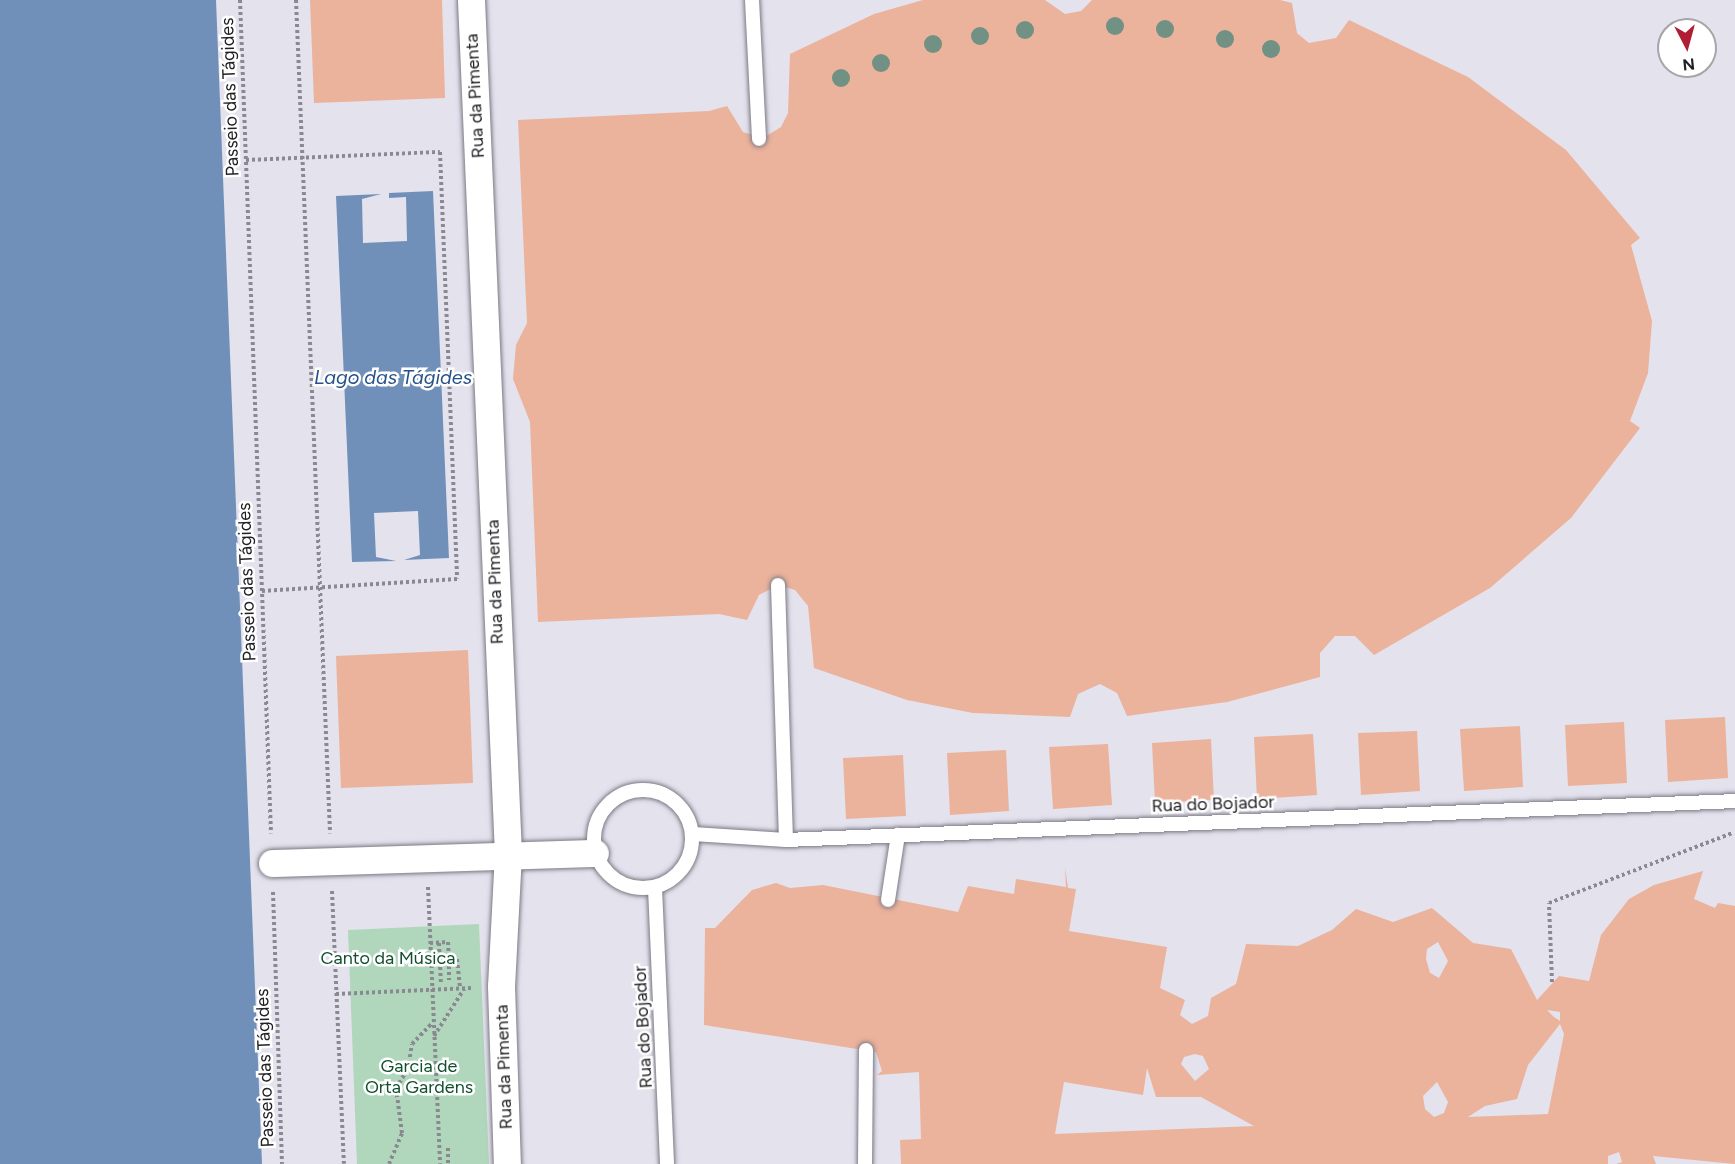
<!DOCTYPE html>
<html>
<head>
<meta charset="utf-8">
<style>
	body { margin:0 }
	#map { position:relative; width:1735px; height:1164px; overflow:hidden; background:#e4e2ed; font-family:Figtree,sans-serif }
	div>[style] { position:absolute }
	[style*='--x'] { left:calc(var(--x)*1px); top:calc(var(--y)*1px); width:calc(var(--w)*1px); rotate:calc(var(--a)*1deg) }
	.green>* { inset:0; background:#b0d7bc }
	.water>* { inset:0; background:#7090ba }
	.building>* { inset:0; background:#ebb29c }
	.path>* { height:4px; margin-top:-2px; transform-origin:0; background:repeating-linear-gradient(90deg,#8a8991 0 3px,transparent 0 6px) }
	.roads { filter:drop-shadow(0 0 2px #7c7a84) drop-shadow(0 0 2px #7c7a84) }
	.lane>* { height:14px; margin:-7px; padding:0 7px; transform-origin:7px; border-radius:7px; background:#fff }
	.lane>.ring { margin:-7px; padding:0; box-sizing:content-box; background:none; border:14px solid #fff; border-radius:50% }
	.street>* { height:27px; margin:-13.5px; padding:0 13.5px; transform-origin:13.5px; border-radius:13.5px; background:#fff }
	.trees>* { width:18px; height:18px; margin:-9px; border-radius:50%; background:#709184 }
	span { translate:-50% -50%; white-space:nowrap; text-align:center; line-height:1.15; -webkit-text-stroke:5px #fff; paint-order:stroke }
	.street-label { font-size:18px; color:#212125 }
	.park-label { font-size:18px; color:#124f2e }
	.water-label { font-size:20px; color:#275289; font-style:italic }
	.north { position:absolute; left:1657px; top:18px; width:60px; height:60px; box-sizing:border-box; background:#fff; border:2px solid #a6a6a8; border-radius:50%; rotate:174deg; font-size:16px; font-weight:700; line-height:24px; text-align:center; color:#212125 }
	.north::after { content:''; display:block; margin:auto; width:21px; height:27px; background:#b11e34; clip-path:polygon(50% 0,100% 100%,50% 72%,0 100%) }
</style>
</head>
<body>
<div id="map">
	<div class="green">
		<i style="clip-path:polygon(479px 924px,489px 1164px,357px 1164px,348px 930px)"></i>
	</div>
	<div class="water">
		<i style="clip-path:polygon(0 0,216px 0,262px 1164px,0 1164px)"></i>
		<i style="clip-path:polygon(433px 191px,449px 558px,404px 560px,420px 555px,418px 511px,374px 513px,376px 557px,396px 561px,352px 562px,336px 196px,381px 194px,362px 199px,363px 243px,407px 241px,406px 197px,389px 198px,389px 193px)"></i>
	</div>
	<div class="building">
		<i style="clip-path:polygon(310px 0,442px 0,445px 98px,314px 103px)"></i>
		<i style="clip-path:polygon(923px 0,1045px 0,1065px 14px,1081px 11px,1092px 0,1280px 0,1292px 3px,1297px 33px,1309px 43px,1336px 38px,1349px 20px,1468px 77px,1566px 150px,1640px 238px,1631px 245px,1652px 321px,1648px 373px,1630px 421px,1640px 428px,1571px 518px,1490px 588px,1374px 655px,1355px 636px,1335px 636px,1320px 653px,1320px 677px,1227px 702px,1127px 716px,1117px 693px,1100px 684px,1078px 694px,1070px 717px,973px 713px,907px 700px,814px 668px,808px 606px,795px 590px,778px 585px,759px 595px,747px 620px,719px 614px,538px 622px,530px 422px,513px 379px,516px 345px,527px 323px,518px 120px,709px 111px,727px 106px,743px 132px,763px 138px,781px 127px,788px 113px,790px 54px,874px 14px)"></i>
		<i style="clip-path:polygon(468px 650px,473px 783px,341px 788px,336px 656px)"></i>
		<i style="clip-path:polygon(1725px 717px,1728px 778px,1668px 782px,1665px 720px)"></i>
		<i style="clip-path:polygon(1624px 722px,1627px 783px,1568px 786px,1565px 725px)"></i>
		<i style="clip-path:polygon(1520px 726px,1523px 787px,1464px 791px,1460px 729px)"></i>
		<i style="clip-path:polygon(1417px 731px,1420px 791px,1361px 795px,1358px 733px)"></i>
		<i style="clip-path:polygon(1313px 734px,1317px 795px,1257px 799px,1254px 737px)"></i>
		<i style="clip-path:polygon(1211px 739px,1214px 800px,1155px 803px,1152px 743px)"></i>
		<i style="clip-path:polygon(1108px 744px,1112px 805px,1053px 809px,1049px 747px)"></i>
		<i style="clip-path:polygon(1006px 750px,1009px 811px,950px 815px,947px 753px)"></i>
		<i style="clip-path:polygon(903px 755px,906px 816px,846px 819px,843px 758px)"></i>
		<i style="clip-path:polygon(evenodd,1065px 867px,1068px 888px,1076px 889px,1069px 931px,1167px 947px,1160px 988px,1185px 1000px,1180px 1015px,1192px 1024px,1208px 1016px,1211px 998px,1236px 984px,1246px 944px,1298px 946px,1332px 930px,1356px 909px,1393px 922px,1432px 908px,1473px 943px,1511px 949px,1537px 1000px,1559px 976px,1589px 981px,1601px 935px,1629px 899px,1654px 885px,1703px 871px,1694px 899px,1715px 908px,1718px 903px,1735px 906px,1735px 1164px,1653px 1156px,1656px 1164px,1616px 1164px,1622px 1162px,1619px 1152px,1608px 1156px,1608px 1164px,901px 1164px,900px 1140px,921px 1139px,919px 1072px,877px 1075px,882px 1071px,876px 1052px,704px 1025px,705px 928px,715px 928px,752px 890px,776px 883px,790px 888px,823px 885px,958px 912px,968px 886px,1014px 894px,1016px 879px,1066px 887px,1065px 867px,1438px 942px,1448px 961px,1439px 978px,1430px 973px,1426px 959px,1427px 949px,1438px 942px,1065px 867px,1547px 1010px,1560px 1012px,1560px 1021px,1554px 1017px,1547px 1010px,1065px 867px,1560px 1024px,1564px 1034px,1548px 1114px,1468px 1117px,1485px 1106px,1517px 1099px,1528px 1065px,1560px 1024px,1065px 867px,1195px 1054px,1203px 1056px,1209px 1069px,1195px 1081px,1181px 1064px,1184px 1057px,1195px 1054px,1065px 867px,1147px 1068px,1156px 1097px,1201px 1097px,1254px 1126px,1055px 1134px,1064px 1082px,1143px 1095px,1147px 1068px,1065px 867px,1437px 1082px,1448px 1102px,1444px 1113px,1434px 1117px,1425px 1109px,1423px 1096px,1437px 1082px)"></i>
	</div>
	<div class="path">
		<i style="--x:240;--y:0;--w:834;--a:87.87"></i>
		<i style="--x:296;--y:0;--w:834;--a:87.66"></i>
		<i style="--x:246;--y:160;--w:194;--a:-2.4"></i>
		<i style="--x:440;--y:152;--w:427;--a:87.7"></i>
		<i style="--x:457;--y:579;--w:196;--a:176.5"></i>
		<i style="--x:428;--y:887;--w:277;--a:87.5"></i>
		<i style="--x:332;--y:891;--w:273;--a:87.5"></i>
		<i style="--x:273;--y:892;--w:272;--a:88.1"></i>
		<i style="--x:430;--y:943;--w:18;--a:-3"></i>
		<i style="--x:448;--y:942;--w:18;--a:87"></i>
		<i style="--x:449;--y:960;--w:8;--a:-7"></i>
		<i style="--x:457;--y:959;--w:30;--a:84"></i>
		<i style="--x:439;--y:943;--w:42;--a:87.3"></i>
		<i style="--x:449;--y:960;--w:20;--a:90"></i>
		<i style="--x:1552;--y:982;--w:79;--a:-92.2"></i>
		<i style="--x:1549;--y:903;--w:196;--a:-20.9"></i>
		<i style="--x:336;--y:994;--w:135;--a:-2.5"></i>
		<i style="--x:434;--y:1036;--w:56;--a:-57.4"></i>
		<i style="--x:448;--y:1148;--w:16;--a:90"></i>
		<i style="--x:389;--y:1164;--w:34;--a:-67"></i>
		<i style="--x:402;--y:1133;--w:45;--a:-97.6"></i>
		<i style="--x:396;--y:1088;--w:22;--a:-58"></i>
		<i style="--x:408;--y:1069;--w:25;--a:-81"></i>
		<i style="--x:412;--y:1044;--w:30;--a:-46"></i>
	</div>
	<div class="roads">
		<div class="lane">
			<i style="--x:752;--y:0;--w:139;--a:87.1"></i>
			<i style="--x:778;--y:585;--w:255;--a:88.2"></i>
			<i class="ring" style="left:594px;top:790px;width:84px;height:84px"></i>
			<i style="--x:693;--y:834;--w:93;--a:3.7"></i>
			<i style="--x:786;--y:840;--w:950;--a:-2.35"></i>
			<i style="--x:655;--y:888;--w:276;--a:87.5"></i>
			<i style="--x:888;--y:900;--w:66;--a:-81.3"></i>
			<i style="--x:865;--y:1164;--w:114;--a:-89.5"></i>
		</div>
		<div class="street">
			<i style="--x:471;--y:0;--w:854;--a:87.52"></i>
			<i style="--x:508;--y:853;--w:133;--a:93"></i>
			<i style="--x:501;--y:986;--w:178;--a:88.1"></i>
			<i style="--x:272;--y:863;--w:323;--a:-1.8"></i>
		</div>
	</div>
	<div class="trees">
		<i style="left:1115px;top:26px"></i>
		<i style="left:1165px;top:29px"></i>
		<i style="left:1025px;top:30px"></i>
		<i style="left:980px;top:36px"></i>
		<i style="left:1225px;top:39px"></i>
		<i style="left:933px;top:44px"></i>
		<i style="left:1271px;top:49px"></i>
		<i style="left:881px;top:63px"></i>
		<i style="left:841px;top:78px"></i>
	</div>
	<div class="street-label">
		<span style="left:475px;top:96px;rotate:-93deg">Rua da Pimenta</span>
		<span style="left:230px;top:97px;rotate:-92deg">Passeio das Tágides</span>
		<span style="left:247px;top:582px;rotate:-92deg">Passeio das Tágides</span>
		<span style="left:495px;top:582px;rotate:-92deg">Rua da Pimenta</span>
		<span style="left:1213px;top:804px;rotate:-2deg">Rua do Bojador</span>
		<span style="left:643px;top:1027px;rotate:-93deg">Rua do Bojador</span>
		<span style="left:504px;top:1067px;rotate:-92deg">Rua da Pimenta</span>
		<span style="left:265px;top:1068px;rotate:-92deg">Passeio das Tágides</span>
	</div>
	<div class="park-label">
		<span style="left:388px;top:958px">Canto da Música</span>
		<span style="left:419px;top:1077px">Garcia de<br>Orta Gardens</span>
	</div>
	<div class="water-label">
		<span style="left:393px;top:377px">Lago das Tágides</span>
	</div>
	<div class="north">N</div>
</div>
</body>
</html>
